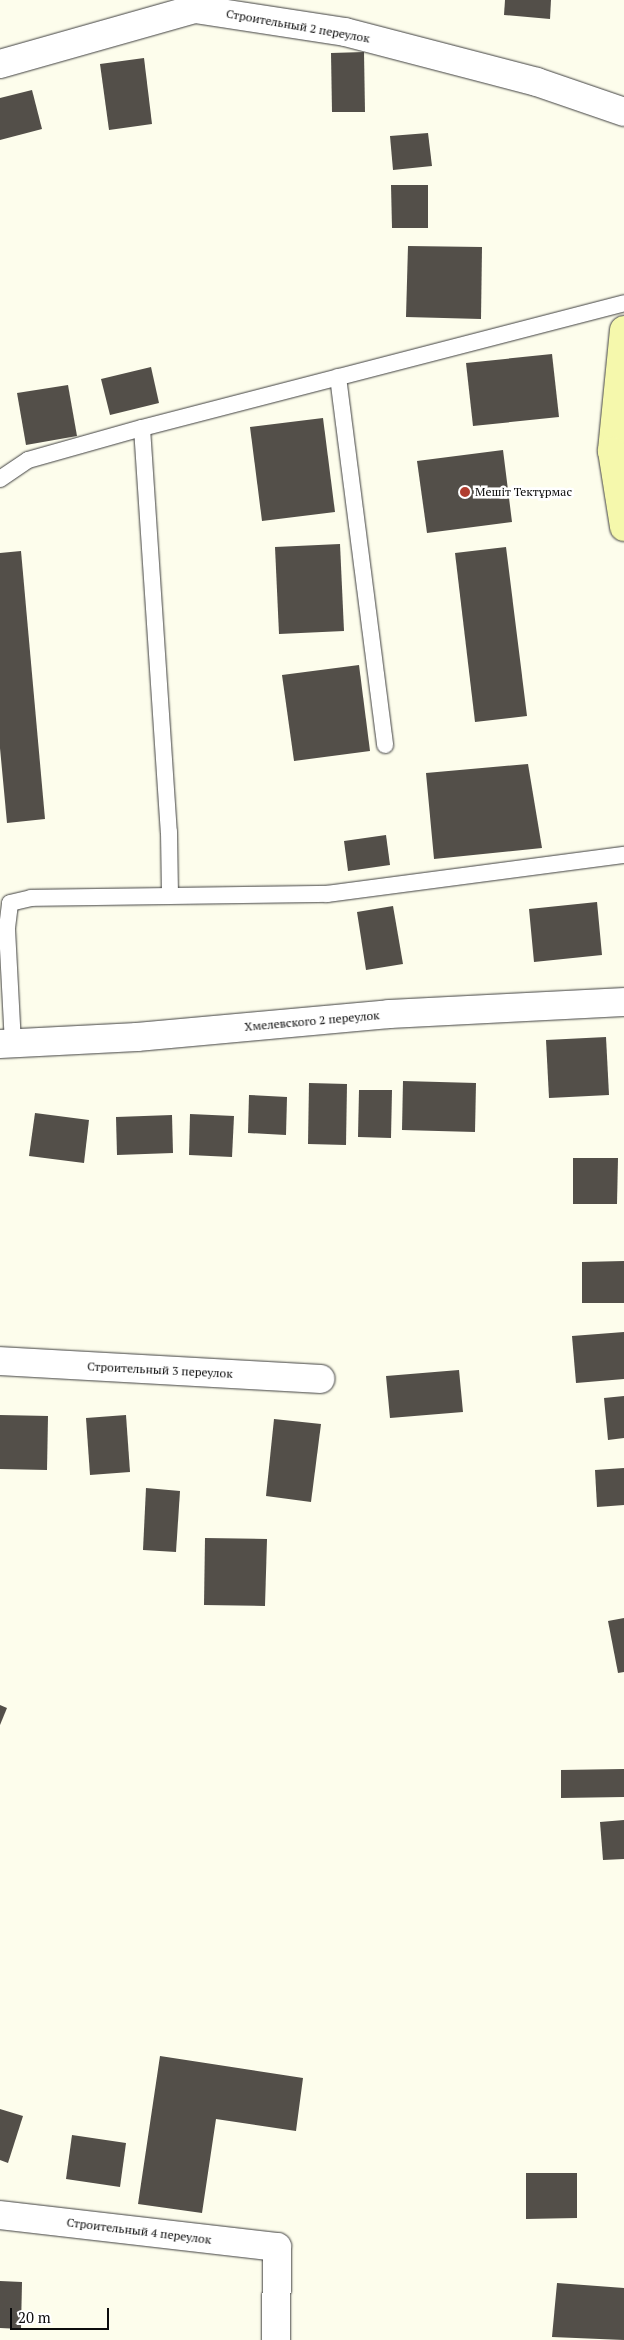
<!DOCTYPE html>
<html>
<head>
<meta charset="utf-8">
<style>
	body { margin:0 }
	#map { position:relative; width:624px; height:2340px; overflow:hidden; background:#fdfdec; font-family:"PT Serif",serif }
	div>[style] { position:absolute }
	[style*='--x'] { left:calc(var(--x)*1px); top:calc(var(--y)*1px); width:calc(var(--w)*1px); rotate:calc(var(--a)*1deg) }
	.building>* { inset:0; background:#534f49 }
	.roads { filter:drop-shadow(0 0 1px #3f3f3f) drop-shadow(0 0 1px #3f3f3f) }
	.lane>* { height:16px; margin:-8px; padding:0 8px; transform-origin:8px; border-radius:8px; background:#fff }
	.street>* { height:28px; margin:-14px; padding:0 14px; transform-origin:14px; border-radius:14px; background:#fff }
	.secondary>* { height:28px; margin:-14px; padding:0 14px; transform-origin:14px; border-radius:14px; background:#f5f8ac }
	.dots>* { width:14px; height:14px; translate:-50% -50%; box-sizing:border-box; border:2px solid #fff; border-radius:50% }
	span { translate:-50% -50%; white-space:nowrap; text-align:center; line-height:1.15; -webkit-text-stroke:5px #fff; paint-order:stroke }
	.street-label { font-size:12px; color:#0c0c0c }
	.poi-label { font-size:12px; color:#0c0c0c }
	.left { translate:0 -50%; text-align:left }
	.scale { position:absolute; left:10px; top:2308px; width:99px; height:22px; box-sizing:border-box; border:2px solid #0c0c0c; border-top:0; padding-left:6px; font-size:15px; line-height:18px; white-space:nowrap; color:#0c0c0c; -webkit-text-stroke:4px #fff; paint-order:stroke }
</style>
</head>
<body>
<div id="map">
	<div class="building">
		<i style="clip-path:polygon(505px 0,551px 0,550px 19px,504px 15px)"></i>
		<i style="clip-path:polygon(364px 52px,365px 112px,332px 112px,331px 53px)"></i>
		<i style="clip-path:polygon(144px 58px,152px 124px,109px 130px,100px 64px)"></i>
		<i style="clip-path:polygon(32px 90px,42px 129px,0 140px,0 98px)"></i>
		<i style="clip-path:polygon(428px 133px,432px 166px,393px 170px,390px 136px)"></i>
		<i style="clip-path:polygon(391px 185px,428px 185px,428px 228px,392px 228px)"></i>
		<i style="clip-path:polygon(408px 246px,482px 247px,481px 319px,406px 317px)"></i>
		<i style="clip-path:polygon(552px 354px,559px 417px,473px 426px,466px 363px)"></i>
		<i style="clip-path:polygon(151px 367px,159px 403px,110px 415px,101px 379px)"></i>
		<i style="clip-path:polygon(68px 385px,77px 436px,26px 445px,17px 393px)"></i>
		<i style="clip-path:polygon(323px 418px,335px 512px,262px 521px,250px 427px)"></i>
		<i style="clip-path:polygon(503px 450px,512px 522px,427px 533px,417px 461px)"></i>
		<i style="clip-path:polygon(340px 544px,344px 631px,279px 634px,275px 547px)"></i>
		<i style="clip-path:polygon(506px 547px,527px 716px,475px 722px,455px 553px)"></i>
		<i style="clip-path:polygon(21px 551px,45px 819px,7px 823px,0 748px,0 553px)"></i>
		<i style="clip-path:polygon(359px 665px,370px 751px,294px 761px,282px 675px)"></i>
		<i style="clip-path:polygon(528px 764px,542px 848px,434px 859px,426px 773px)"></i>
		<i style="clip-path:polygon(386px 835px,390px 865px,348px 871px,344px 841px)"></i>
		<i style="clip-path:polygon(597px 902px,602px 955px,534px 962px,529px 909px)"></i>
		<i style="clip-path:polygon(393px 906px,403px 964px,366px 970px,357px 912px)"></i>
		<i style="clip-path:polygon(606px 1037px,609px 1095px,549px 1098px,546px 1040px)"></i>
		<i style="clip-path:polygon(403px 1081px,476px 1083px,475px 1132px,402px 1130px)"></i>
		<i style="clip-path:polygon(309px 1083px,347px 1084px,346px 1145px,308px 1144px)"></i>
		<i style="clip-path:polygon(359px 1090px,392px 1090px,391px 1138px,358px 1137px)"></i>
		<i style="clip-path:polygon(249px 1095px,287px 1097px,286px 1135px,248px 1133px)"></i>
		<i style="clip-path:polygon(35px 1113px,89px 1120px,84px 1163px,29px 1156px)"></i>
		<i style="clip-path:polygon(190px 1114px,234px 1116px,232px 1157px,189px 1155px)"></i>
		<i style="clip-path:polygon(172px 1115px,173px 1153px,117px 1155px,116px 1117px)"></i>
		<i style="clip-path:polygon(573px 1158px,618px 1158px,617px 1204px,573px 1204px)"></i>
		<i style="clip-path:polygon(624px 1261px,624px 1303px,582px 1303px,582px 1262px)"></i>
		<i style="clip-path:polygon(624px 1332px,624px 1379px,576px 1383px,572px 1336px)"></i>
		<i style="clip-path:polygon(459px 1370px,463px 1412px,390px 1418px,386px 1376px)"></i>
		<i style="clip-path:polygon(624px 1396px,624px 1438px,608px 1440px,604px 1398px)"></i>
		<i style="clip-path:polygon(0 1415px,48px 1416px,47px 1470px,0 1469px)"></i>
		<i style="clip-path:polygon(126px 1415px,130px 1472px,90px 1475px,86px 1418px)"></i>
		<i style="clip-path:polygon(274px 1419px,321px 1424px,311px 1502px,266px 1496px)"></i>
		<i style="clip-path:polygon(624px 1468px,624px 1505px,597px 1507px,595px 1470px)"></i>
		<i style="clip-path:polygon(146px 1488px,180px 1491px,176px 1552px,143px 1550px)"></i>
		<i style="clip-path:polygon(205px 1538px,267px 1539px,265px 1606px,204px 1605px)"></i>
		<i style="clip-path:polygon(624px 1618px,624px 1672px,618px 1673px,608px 1621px)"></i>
		<i style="clip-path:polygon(0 1705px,7px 1708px,0 1725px)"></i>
		<i style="clip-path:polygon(624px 1769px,624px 1797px,561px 1798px,561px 1770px)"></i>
		<i style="clip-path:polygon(624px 1820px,624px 1859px,603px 1860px,600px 1822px)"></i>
		<i style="clip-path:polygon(160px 2056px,303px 2078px,296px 2131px,216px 2119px,202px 2213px,138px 2204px)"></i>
		<i style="clip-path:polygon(0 2109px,23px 2116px,8px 2163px,0 2160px)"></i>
		<i style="clip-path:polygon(72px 2135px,126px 2143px,120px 2187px,66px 2179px)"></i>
		<i style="clip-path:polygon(526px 2173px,577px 2173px,577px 2218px,526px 2219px)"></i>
		<i style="clip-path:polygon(0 2281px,22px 2282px,21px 2329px,0 2328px)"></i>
		<i style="clip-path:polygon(557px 2283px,624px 2288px,624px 2340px,552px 2337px)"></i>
	</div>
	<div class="roads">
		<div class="lane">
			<i style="--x:338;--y:377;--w:371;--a:82.7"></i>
			<i style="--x:142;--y:428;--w:405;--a:86.2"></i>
			<i style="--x:169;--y:832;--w:64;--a:89.1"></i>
			<i style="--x:0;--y:479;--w:34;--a:-34"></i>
			<i style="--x:28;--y:460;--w:118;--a:-15.7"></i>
			<i style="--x:142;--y:428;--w:498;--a:-14.5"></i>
			<i style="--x:13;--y:1044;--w:116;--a:-93"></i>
			<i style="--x:7;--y:928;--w:25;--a:-83"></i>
			<i style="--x:10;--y:903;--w:22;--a:-13"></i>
			<i style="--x:31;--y:898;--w:296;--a:-0.8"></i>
			<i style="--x:327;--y:894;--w:300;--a:-7.5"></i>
		</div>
		<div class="street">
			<i style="--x:0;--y:64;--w:203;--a:-15.8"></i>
			<i style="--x:195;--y:9;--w:152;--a:8.7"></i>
			<i style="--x:345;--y:32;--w:198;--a:14.6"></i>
			<i style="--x:537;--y:82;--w:92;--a:19"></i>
			<i style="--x:0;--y:1044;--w:137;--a:-2.9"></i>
			<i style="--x:137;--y:1037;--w:253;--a:-5.2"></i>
			<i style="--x:389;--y:1014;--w:235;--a:-2.9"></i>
			<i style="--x:0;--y:1361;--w:321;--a:3.2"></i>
			<i style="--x:0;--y:2215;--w:279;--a:6.6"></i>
			<i style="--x:277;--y:2247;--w:93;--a:90.6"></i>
		</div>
		<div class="secondary">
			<i style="--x:624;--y:330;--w:122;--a:95.7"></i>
			<i style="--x:612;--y:451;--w:77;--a:81"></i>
		</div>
	</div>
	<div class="dots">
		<i style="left:465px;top:492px;background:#b03e30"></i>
	</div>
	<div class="street-label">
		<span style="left:298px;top:26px;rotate:10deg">Строительный 2 переулок</span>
		<span style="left:312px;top:1021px;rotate:-5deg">Хмелевского 2 переулок</span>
		<span style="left:160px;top:1370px;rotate:3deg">Строительный 3 переулок</span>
		<span style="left:139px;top:2231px;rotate:7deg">Строительный 4 переулок</span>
	</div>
	<div class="poi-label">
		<span class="left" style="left:475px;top:492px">Мешіт Тектұрмас</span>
	</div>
	<div class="scale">20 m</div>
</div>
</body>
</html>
